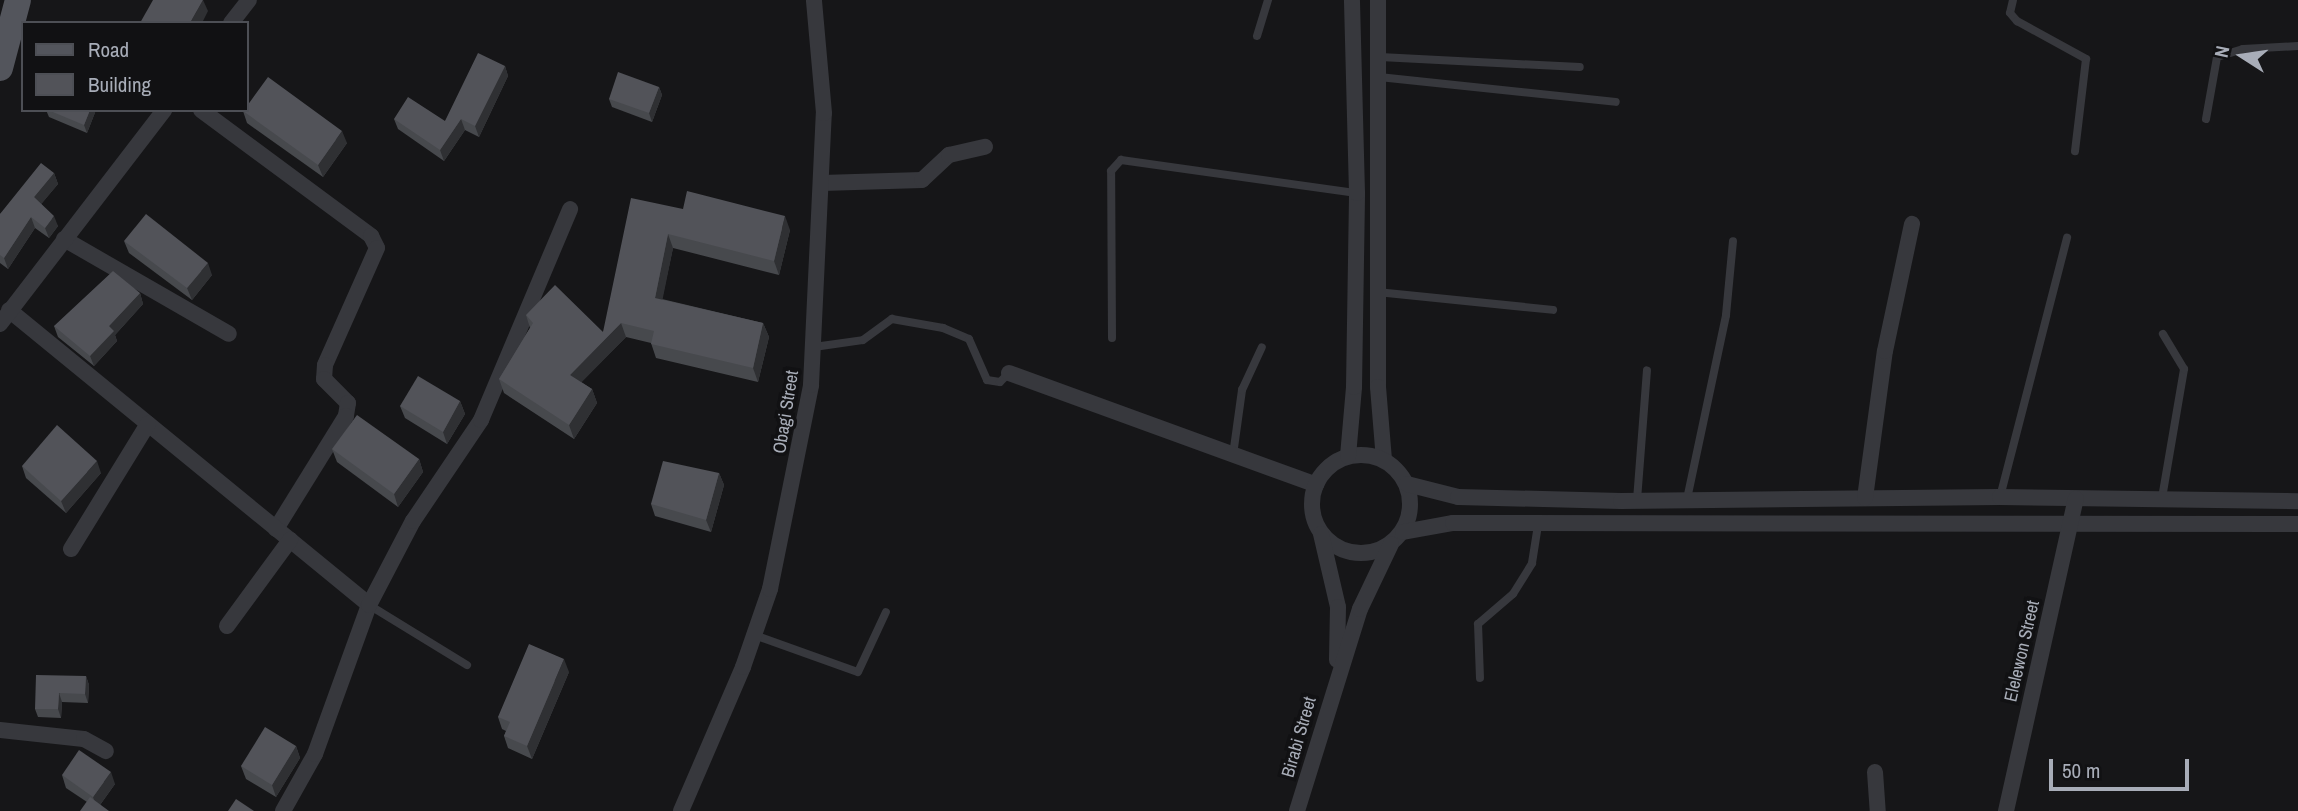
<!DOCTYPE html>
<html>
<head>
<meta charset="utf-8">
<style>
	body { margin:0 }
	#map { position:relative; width:2298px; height:811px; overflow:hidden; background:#161618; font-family:"Archivo Narrow",sans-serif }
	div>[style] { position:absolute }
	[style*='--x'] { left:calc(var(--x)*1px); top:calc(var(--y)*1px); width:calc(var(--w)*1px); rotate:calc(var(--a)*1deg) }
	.lane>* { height:8px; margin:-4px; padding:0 4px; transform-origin:4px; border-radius:4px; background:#37383d }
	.street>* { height:16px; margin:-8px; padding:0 8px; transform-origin:8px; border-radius:8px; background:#37383d }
	.street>.ring { margin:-8px; padding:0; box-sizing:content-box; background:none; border:16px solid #37383d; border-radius:50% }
	.primary>* { height:26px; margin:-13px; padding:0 13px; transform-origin:13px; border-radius:13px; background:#53555c }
	.wall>* { inset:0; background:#47494d }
	.shaded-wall>* { inset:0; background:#2f3033 }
	.building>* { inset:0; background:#525359 }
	span { translate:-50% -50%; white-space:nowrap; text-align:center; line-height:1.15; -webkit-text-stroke:7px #111113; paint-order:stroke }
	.street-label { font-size:18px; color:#a8adb8 }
	.legend { position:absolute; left:21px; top:21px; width:228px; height:91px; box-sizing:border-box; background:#111113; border:2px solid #4d4f55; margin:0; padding:9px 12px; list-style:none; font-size:21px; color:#a8adb8 }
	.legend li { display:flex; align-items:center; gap:14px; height:35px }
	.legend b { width:35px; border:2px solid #4d4f55 }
	.north { position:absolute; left:2207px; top:21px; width:70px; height:70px; -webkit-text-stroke:5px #111113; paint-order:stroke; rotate:282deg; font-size:19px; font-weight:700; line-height:28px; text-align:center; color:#a8adb8 }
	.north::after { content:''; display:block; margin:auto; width:24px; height:32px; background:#a8adb8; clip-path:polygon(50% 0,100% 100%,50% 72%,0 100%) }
	.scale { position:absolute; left:2049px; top:759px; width:140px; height:32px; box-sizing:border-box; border:4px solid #a8adb8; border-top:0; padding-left:9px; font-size:21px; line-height:24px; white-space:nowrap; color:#a8adb8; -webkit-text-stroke:5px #111113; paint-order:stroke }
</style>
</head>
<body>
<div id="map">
	<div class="lane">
		<i style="--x:2013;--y:0;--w:13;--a:103"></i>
		<i style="--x:2010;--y:13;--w:11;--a:49"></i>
		<i style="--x:2017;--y:21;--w:79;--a:28.8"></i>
		<i style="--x:2086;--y:59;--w:93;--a:96.8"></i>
		<i style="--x:1257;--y:36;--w:38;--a:-73"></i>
		<i style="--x:1380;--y:57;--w:200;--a:2.9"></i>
		<i style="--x:1379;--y:77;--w:238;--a:6"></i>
		<i style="--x:2206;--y:119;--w:63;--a:-79.9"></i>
		<i style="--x:2217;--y:57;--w:27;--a:-17"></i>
		<i style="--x:2243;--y:49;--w:55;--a:-3.1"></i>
		<i style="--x:1377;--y:292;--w:177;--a:5.8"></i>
		<i style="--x:1112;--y:338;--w:167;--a:-90.3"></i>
		<i style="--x:1111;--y:171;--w:15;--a:-48"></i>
		<i style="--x:1121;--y:160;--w:238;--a:8"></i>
		<i style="--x:814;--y:347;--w:49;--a:-8.1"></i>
		<i style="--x:863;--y:340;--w:36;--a:-36"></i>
		<i style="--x:892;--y:319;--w:52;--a:10"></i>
		<i style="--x:943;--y:328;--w:28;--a:23"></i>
		<i style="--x:969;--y:339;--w:45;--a:66.3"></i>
		<i style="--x:987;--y:380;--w:13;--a:9"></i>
		<i style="--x:1000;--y:382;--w:13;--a:-45"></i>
		<i style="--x:1233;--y:455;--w:66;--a:-82.1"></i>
		<i style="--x:1242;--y:390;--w:47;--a:-65.1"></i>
		<i style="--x:2000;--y:497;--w:268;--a:-75.5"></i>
		<i style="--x:2162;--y:498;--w:131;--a:-80.3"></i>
		<i style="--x:2184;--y:369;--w:41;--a:-121"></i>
		<i style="--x:1687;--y:499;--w:188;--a:-78"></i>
		<i style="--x:1726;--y:315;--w:74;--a:-84.6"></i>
		<i style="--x:1637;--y:500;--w:130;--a:-85.6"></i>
		<i style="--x:369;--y:605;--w:115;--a:31.5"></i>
		<i style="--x:754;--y:635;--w:110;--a:19.6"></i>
		<i style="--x:858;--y:672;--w:66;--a:-65"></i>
		<i style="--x:1480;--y:678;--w:54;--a:-92.1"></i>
		<i style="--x:1478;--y:624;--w:46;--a:-40.6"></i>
		<i style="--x:1513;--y:594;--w:36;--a:-58"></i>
		<i style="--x:1532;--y:563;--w:39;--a:-81"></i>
	</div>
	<div class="street">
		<i style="--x:1378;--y:0;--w:387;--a:90"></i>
		<i style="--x:1378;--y:387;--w:73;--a:85.3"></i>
		<i style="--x:231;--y:23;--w:29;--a:-52"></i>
		<i style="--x:201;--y:110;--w:212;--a:36.5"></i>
		<i style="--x:371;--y:236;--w:13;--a:63"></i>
		<i style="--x:377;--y:248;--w:128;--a:114"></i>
		<i style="--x:325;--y:365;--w:14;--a:94"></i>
		<i style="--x:324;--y:379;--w:34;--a:45"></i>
		<i style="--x:348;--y:403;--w:13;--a:99"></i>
		<i style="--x:346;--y:416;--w:133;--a:121.8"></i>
		<i style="--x:822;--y:183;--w:100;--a:-1.7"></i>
		<i style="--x:922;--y:180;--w:37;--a:-43"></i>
		<i style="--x:949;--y:155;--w:37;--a:-13"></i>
		<i style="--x:64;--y:239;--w:190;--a:29.9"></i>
		<i style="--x:9;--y:310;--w:465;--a:39.3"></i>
		<i style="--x:0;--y:324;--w:270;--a:-52.5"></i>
		<i style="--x:1009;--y:373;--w:327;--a:20"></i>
		<i class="ring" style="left:1312px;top:455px;width:82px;height:82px"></i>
		<i style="--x:1348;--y:456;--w:69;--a:-85"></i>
		<i style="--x:1354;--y:387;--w:194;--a:-89.1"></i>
		<i style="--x:1357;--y:193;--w:193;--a:-91.5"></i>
		<i style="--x:1407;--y:484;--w:53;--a:14.3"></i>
		<i style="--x:1458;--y:497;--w:163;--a:1.4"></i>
		<i style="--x:1621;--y:501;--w:379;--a:-0.6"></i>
		<i style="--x:2000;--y:497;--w:298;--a:0.8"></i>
		<i style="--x:1865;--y:498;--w:148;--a:-82.3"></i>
		<i style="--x:1885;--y:351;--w:130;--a:-78"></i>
		<i style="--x:1403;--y:532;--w:51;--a:-10.2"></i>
		<i style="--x:1453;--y:523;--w:845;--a:0.07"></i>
		<i style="--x:1321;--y:534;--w:75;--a:76.9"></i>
		<i style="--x:1338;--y:607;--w:53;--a:91.1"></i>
		<i style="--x:71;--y:549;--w:147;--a:-58.4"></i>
		<i style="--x:227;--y:626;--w:107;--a:-53.8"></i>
		<i style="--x:0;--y:730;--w:84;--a:6.1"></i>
		<i style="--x:84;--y:739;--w:25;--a:29"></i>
		<i style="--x:1875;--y:772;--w:39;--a:86"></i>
		<i style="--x:283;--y:811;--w:65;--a:-60.7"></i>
		<i style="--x:315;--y:754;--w:158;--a:-70.1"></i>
		<i style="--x:369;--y:605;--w:95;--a:-62.4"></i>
		<i style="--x:413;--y:521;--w:122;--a:-56"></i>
		<i style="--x:481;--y:420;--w:229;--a:-67.1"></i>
		<i style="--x:681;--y:811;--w:157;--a:-66.7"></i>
		<i style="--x:743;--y:667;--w:83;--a:-70.9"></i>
		<i style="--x:770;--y:589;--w:208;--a:-78.6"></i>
		<i style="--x:811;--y:385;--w:272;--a:-87.3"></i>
		<i style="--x:824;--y:113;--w:113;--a:-95.1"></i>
		<i style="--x:1297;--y:811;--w:212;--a:-72.7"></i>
		<i style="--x:1360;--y:609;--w:72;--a:-64.5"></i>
		<i style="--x:2006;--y:811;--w:320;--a:-77.4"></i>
	</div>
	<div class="primary">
		<i style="--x:0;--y:68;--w:70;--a:-75.2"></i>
	</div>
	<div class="wall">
		<i style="clip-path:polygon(505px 66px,508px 76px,479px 137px,465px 130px,444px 161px,398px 129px,394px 119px,445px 121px)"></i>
		<i style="clip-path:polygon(659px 87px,662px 95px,652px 122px,612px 107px,609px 99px)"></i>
		<i style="clip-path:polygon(46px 110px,96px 110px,87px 133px,49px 117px)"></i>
		<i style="clip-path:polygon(243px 111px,347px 143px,323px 177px,247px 123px)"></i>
		<i style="clip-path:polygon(54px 173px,58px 184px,41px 204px,58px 226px,49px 238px,35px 228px,8px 269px,0 263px,0 214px)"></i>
		<i style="clip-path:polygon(683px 209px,790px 230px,779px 275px,673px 248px,662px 299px,763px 323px,769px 337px,758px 382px,656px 358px,651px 343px,626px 337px,581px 382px,592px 389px,597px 403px,574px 439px,504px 393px,499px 379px,530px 328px,526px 315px,603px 332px)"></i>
		<i style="clip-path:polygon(124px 241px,212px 275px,192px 300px,129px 253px)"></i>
		<i style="clip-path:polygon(140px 293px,143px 304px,115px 335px,117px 341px,94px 366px,58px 337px,54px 326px)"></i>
		<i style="clip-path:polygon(460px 401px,465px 414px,447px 444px,405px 418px,400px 406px)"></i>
		<i style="clip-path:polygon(332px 449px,419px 459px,423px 472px,398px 507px,337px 462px)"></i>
		<i style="clip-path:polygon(22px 466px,101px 473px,66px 513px,26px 478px)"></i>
		<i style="clip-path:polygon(719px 473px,724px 485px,711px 532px,655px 516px,651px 504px)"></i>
		<i style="clip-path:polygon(569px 672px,532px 759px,508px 748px,504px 736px,506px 731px,502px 729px,498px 717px)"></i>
		<i style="clip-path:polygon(86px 676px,89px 685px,88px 703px,62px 702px,61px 718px,38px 717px,35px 709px)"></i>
		<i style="clip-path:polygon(296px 746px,300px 758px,276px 797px,246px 779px,241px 766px)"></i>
		<i style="clip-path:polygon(62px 775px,115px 784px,100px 805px,87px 802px,66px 788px)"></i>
	</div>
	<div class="shaded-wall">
		<i style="clip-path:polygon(203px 0,208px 11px,202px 23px,190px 23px)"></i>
		<i style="clip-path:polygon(505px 66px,508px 76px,479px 137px,475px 126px)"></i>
		<i style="clip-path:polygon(659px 87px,662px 95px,652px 122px,649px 113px)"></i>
		<i style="clip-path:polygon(90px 110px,96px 110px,87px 133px,84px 125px)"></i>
		<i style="clip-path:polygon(461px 119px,465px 130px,444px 161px,440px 150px)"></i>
		<i style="clip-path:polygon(342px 131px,347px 143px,323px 177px,318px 165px)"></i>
		<i style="clip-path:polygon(54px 173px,58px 184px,38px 208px,34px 197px)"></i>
		<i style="clip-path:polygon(54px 216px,58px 226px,49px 238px,45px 228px)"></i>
		<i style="clip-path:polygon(785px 216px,790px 230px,779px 275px,774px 261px)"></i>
		<i style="clip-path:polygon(31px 217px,35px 228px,8px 269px,4px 258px)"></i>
		<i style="clip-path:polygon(668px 234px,673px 248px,660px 312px,655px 298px)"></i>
		<i style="clip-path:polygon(208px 263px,212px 275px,192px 300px,187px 288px)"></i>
		<i style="clip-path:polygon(140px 293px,143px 304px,115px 335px,117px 341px,94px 366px,90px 356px,109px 326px)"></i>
		<i style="clip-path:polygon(621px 323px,626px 337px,575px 389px,570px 375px)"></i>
		<i style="clip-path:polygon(763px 323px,769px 337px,758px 382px,753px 368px)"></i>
		<i style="clip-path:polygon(592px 389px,597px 403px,574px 439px,569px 425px)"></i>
		<i style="clip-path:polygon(460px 401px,465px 414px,447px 444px,443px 432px)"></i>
		<i style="clip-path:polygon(419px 459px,423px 472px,398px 507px,394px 494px)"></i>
		<i style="clip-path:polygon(97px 461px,101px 473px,66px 513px,61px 501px)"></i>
		<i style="clip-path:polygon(719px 473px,724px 485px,711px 532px,706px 520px)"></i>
		<i style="clip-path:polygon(564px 659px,569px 672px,532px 759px,527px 746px)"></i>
		<i style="clip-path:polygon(86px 676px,89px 685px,88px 703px,85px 694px)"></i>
		<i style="clip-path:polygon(59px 693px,62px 702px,61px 718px,58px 709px)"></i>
		<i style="clip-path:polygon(296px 746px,300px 758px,276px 797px,272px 785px)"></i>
		<i style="clip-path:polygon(111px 772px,115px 784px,97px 809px,93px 797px)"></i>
	</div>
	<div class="building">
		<i style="clip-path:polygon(153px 0,203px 0,190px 23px,140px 23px)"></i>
		<i style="clip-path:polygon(478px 53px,505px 66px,475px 126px,461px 119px,440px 150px,394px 119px,408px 97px,445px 121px)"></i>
		<i style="clip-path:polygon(618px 72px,659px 87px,649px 113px,609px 99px)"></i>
		<i style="clip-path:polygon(268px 77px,342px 131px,318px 165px,243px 111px,247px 110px,247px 106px)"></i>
		<i style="clip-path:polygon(48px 110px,90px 110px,84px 125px)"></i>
		<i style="clip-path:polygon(41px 163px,54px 173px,34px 197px,54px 216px,45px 228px,31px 217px,4px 258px,0 255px,0 214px)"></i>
		<i style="clip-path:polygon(687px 191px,785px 216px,774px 261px,668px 234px,655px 298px,763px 323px,753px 368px,651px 344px,654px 331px,621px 323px,570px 375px,592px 389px,569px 425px,499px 379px,533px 323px,526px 315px,555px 285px,603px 332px,631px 198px,683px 209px)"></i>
		<i style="clip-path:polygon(146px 214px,208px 263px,187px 288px,124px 241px)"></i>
		<i style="clip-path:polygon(113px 271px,140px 293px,109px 326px,114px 331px,90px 356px,54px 326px)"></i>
		<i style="clip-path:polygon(418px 376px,460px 401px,443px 432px,400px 406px)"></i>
		<i style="clip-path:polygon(357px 415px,419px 459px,394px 494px,332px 449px)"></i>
		<i style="clip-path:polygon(57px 425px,97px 461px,61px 501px,22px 466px)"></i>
		<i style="clip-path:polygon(663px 461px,719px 473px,706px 520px,651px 504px)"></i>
		<i style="clip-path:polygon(529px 644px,564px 659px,527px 746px,504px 736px,510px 722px,498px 717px)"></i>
		<i style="clip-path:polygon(36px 675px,86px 676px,85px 694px,59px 693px,58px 709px,35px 709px)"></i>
		<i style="clip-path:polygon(265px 727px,296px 746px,272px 785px,241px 766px)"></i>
		<i style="clip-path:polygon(79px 750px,111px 772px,93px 797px,62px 775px)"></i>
		<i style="clip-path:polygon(90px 797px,109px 811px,80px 811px)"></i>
		<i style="clip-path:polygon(236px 799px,254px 811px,228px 811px)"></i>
	</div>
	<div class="street-label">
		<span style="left:786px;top:412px;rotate:-81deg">Obagi Street</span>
		<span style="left:2022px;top:651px;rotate:-77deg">Elelewon Street</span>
		<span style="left:1299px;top:737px;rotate:-74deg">Birabi Street</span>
	</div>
	<ul class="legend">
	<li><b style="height:9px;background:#53555c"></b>Road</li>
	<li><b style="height:19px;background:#525359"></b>Building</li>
	</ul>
	<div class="north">N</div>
	<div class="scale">50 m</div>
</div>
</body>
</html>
